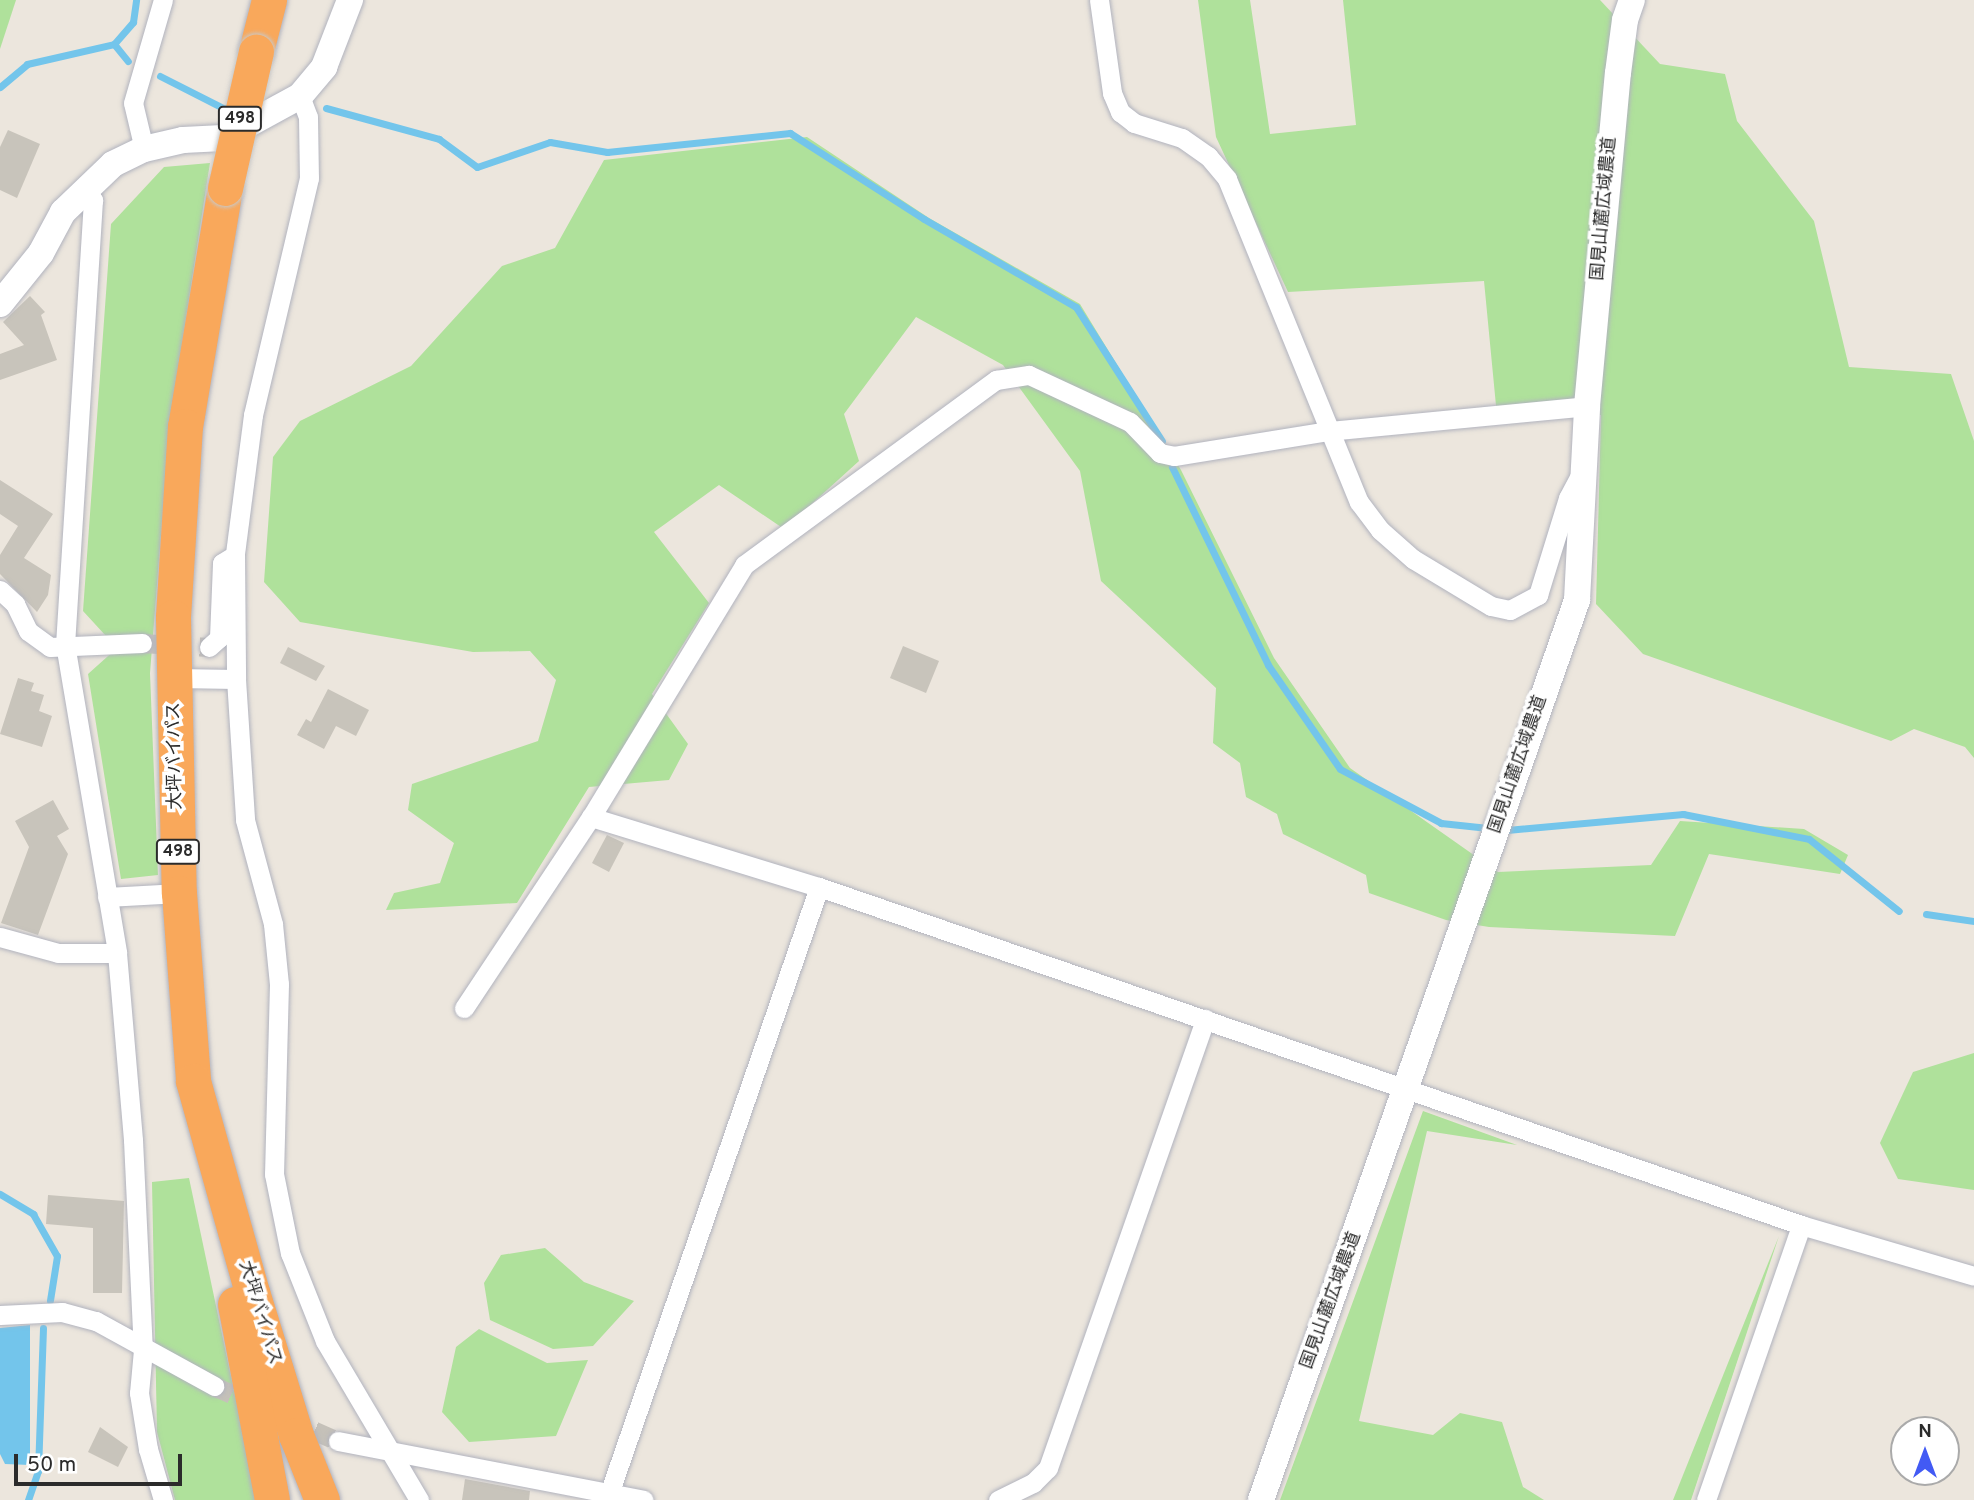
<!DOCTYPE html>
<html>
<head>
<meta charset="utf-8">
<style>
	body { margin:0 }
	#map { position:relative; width:1974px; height:1500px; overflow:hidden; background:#ece6dd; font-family:Overpass,"Noto Sans JP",sans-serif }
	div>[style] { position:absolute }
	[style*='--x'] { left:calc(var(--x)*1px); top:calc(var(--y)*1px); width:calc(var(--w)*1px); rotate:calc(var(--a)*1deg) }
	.green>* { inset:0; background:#afe19b }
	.water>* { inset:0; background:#73c5eb }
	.stream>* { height:7px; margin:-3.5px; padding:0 3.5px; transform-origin:3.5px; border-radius:3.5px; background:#73c5eb }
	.building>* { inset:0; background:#c8c4bb }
	.street-tunnel>* { height:19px; margin-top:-9.5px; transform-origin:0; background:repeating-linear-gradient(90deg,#c5c1b9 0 19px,transparent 0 29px) }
	.roads { filter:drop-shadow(0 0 2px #b1b3be) drop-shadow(0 0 2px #b1b3be) }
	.street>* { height:19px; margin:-9.5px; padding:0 9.5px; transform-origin:9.5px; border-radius:9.5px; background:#fff }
	.secondary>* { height:26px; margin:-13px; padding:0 13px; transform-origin:13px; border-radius:13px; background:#fff }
	.highway>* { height:35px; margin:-17.5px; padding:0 17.5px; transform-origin:17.5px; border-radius:17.5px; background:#f9a85b }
	.bridges { filter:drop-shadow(0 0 2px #c8c8c8) drop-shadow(0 0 2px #c8c8c8) }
	.highway-bridge>* { height:35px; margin:-17.5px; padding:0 17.5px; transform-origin:17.5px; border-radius:17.5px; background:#f9a85b }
	span { translate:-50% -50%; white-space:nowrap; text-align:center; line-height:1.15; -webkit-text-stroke:7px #fff; paint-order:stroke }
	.shield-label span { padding:2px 5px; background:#fff; border:2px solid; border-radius:5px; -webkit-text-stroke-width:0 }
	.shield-label { font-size:16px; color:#2b2b2b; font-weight:700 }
	.street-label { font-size:18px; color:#2b2b2b }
	.north { position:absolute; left:1890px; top:1416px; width:70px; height:70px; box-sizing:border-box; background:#fff; border:2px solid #aaa; border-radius:50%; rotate:0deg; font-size:19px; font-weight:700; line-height:28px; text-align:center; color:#2b2b2b }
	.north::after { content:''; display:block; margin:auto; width:24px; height:32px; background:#425af4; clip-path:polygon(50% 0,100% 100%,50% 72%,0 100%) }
	.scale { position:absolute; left:14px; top:1454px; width:168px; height:32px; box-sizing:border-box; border:4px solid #2b2b2b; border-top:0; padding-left:9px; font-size:21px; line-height:24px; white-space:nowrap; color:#2b2b2b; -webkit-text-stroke:5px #fff; paint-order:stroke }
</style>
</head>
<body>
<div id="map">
	<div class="green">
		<i style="clip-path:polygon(0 0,16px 0,0 49px)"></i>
		<i style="clip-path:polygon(1198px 0,1250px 0,1270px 134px,1356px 125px,1343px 0,1600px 0,1660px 64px,1725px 74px,1737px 121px,1814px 221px,1849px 367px,1951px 374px,1974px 441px,1974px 758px,1965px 747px,1914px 729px,1891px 741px,1643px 654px,1596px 604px,1601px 415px,1497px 416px,1484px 281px,1288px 292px,1216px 137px)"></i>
		<i style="clip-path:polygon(807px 137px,929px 218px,1080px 304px,1181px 470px,1274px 658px,1350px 768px,1498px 872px,1651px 865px,1680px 821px,1804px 829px,1848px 855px,1840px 874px,1709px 854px,1675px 936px,1489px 927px,1446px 920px,1369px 893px,1366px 875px,1283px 834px,1277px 814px,1246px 797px,1240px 763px,1213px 743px,1216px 688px,1101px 581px,1080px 471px,1003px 365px,916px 317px,844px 414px,859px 461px,784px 529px,719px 485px,654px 532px,709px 603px,652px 694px,688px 744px,669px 780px,589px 787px,517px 903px,386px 910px,394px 893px,440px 883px,454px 843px,408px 810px,412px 784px,538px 741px,556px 680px,530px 651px,473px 652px,300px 622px,264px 582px,273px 457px,300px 421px,411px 366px,502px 266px,555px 248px,604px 160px)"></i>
		<i style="clip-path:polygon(210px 163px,170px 421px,150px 673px,158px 875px,121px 879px,88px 674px,117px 648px,83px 611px,111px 224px,164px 167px)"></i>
		<i style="clip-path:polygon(1974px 1053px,1974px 1190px,1898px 1179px,1880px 1143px,1913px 1072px)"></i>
		<i style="clip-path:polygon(1423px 1111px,1517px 1145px,1427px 1131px,1359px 1421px,1433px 1435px,1460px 1413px,1502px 1422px,1523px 1487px,1544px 1500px,1280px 1500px)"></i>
		<i style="clip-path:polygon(189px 1178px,257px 1500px,175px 1500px,157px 1432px,152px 1182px)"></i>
		<i style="clip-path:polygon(1779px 1236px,1691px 1500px,1673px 1500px)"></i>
		<i style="clip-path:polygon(545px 1248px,584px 1282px,634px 1301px,593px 1346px,553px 1349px,490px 1320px,484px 1283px,501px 1255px)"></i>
		<i style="clip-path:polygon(479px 1329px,547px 1363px,588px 1360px,556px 1436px,469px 1442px,442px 1412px,456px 1347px)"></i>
	</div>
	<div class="water">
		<i style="clip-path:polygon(30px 1325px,30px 1465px,5px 1464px,0 1454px,0 1328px)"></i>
	</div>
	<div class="stream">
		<i style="--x:114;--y:44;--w:22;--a:51"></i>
		<i style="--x:160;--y:76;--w:71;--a:26.9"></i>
		<i style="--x:223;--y:108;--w:11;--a:-5"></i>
		<i style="--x:0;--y:87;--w:35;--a:-40"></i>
		<i style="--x:27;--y:64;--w:89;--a:-12.9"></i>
		<i style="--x:114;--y:44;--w:29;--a:-49"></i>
		<i style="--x:133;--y:22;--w:22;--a:-82"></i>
		<i style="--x:326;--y:108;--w:117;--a:15.3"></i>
		<i style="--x:439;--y:139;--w:47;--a:36.4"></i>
		<i style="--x:477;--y:167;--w:77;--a:-18.9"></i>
		<i style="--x:550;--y:142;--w:58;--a:10"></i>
		<i style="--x:607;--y:152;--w:184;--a:-5.9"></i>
		<i style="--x:790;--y:133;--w:159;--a:32.7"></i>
		<i style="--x:924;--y:219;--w:176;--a:30.1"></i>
		<i style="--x:1076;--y:307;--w:159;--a:57.3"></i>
		<i style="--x:1172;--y:467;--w:220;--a:64.1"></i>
		<i style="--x:1268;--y:665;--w:126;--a:55.3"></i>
		<i style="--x:1340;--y:769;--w:115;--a:28.1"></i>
		<i style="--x:1441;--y:823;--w:66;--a:6.1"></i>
		<i style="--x:1507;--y:830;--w:177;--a:-5.2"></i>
		<i style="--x:1683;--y:814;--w:128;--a:11.2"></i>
		<i style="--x:1809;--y:839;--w:115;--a:38.7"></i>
		<i style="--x:1926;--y:914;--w:49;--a:8.3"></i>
		<i style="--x:0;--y:1194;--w:39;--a:31"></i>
		<i style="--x:33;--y:1214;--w:48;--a:60.3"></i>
		<i style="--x:57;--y:1256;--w:45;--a:99"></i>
		<i style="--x:28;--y:1500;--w:31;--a:-71"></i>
		<i style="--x:38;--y:1471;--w:143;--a:-88"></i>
	</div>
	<div class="building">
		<i style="clip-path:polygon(8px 130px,40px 144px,17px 198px,0 190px,0 147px)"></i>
		<i style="clip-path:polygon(30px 296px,45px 312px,41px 315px,57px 360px,0 380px,0 354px,24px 345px,3px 322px)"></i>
		<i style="clip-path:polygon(0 480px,53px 514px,24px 558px,51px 575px,48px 595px,37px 612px,0 574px,0 555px,18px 526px,0 514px)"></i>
		<i style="clip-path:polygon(903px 646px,939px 661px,926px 693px,890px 678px)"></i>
		<i style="clip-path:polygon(288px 647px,325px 666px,316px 681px,280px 663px)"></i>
		<i style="clip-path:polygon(18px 678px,34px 683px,31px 691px,44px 695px,39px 711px,52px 716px,42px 747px,0 734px)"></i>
		<i style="clip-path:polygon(328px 689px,369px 710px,356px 736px,336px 726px,324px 749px,297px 735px,306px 719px,311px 722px)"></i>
		<i style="clip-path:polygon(53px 800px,69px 829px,57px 836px,68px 854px,38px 935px,1px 923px,29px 847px,15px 821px)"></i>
		<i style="clip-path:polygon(607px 835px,624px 843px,609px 872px,592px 863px)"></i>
		<i style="clip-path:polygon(48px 1195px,124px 1201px,122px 1293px,93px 1293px,93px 1228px,46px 1224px)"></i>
		<i style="clip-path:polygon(100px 1427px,128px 1447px,118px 1467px,88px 1452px)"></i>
		<i style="clip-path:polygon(465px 1479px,530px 1491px,529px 1500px,462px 1500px)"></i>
	</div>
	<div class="street-tunnel">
		<i style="--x:142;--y:643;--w:67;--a:3.4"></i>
		<i style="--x:214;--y:1386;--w:47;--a:23.8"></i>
		<i style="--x:288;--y:1419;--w:55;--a:23.7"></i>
	</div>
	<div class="roads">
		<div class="street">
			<i style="--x:1099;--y:0;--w:94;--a:82"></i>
			<i style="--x:1112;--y:93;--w:21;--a:67"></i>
			<i style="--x:1120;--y:112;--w:18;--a:38"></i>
			<i style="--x:1134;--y:123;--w:50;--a:17.4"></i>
			<i style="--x:1182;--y:138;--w:32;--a:35"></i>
			<i style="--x:1208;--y:156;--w:30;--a:50"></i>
			<i style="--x:1227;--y:179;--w:349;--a:67.8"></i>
			<i style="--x:1359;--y:502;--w:35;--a:53"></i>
			<i style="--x:1380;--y:530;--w:44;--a:41.3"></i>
			<i style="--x:1413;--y:559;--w:91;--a:31.1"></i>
			<i style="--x:1491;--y:606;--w:19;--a:12"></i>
			<i style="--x:1510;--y:610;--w:32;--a:-28"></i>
			<i style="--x:1538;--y:595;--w:102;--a:-72.8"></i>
			<i style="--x:1568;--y:498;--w:30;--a:-62"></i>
			<i style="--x:300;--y:96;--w:22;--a:69"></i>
			<i style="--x:308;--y:117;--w:61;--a:89.1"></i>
			<i style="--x:309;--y:178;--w:244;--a:103.3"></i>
			<i style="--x:253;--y:415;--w:140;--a:97.4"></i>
			<i style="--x:235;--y:554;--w:125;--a:89.5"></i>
			<i style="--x:236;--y:679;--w:141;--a:86.3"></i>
			<i style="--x:245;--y:820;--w:108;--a:74.9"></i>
			<i style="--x:273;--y:924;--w:60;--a:84.3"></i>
			<i style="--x:279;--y:984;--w:190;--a:91.5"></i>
			<i style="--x:274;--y:1174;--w:81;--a:78.6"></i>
			<i style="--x:290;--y:1253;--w:95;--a:68.3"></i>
			<i style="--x:325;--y:1341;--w:185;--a:59.4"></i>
			<i style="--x:144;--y:149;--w:47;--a:-103.4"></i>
			<i style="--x:133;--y:103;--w:107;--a:-73.8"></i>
			<i style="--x:82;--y:189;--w:16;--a:45"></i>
			<i style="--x:93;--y:200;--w:445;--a:93.6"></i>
			<i style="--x:65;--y:644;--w:313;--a:80.4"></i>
			<i style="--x:117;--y:953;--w:188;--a:85.1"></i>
			<i style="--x:133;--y:1140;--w:210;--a:87.3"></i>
			<i style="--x:143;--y:1350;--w:43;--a:95.3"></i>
			<i style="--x:139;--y:1393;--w:57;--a:80.9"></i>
			<i style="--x:148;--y:1449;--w:53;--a:73.6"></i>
			<i style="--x:0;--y:590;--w:21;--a:43"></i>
			<i style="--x:15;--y:604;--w:30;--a:64"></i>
			<i style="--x:28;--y:631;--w:27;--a:36"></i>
			<i style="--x:50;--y:647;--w:92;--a:-2.5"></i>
			<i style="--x:209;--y:647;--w:13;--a:-42"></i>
			<i style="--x:219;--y:638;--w:75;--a:-87.7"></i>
			<i style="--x:222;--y:563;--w:9;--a:-32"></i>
			<i style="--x:175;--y:678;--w:61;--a:0.9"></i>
			<i style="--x:591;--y:817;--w:239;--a:17.1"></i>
			<i style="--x:107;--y:897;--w:72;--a:-3.2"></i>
			<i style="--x:0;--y:937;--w:60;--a:15.4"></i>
			<i style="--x:58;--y:953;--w:59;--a:0"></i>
			<i style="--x:464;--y:1008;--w:229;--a:-56.4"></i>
			<i style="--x:591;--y:817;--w:295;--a:-58.7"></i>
			<i style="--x:744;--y:565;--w:313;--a:-36.3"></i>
			<i style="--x:996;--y:380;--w:33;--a:-9"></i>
			<i style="--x:1029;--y:375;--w:111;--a:25"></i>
			<i style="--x:1130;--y:422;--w:43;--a:45.9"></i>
			<i style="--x:1160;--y:453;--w:14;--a:12"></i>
			<i style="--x:1174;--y:456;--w:157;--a:-9.2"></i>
			<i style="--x:1329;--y:431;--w:259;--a:-5.5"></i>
			<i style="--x:0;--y:1315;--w:62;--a:-2.8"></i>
			<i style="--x:62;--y:1312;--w:35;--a:15"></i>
			<i style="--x:96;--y:1321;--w:135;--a:28.8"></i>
			<i style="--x:338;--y:1441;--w:311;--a:10.9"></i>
			<i style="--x:610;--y:1491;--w:639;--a:-70.91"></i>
			<i style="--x:819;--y:887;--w:1039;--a:18.99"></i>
			<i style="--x:1801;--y:1225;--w:180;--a:16.4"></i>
			<i style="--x:998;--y:1500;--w:39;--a:-26"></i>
			<i style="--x:1033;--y:1483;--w:21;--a:-45"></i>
			<i style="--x:1048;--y:1468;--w:476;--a:-70.7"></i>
			<i style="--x:1706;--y:1500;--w:291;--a:-70.9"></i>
		</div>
		<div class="secondary">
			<i style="--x:0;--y:304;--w:65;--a:-51.2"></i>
			<i style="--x:41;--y:253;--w:47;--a:-61.8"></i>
			<i style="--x:63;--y:212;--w:69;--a:-43.8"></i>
			<i style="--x:113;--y:164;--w:34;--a:-26"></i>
			<i style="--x:144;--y:149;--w:40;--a:-13"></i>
			<i style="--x:183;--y:140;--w:40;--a:-2.9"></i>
			<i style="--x:223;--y:138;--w:88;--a:-28.6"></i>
			<i style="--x:300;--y:96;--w:38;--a:-50"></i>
			<i style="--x:324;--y:67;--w:72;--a:-68.8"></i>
			<i style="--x:1261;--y:1500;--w:954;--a:-70.65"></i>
			<i style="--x:1577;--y:600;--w:194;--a:-87"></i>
			<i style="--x:1587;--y:406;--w:334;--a:-84.7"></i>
			<i style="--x:1618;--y:73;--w:53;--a:-82.5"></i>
			<i style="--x:1625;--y:20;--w:21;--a:-71"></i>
		</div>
		<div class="highway">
			<i style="--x:256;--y:51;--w:53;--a:-75.7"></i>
			<i style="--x:225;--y:188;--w:241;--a:99.5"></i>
			<i style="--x:185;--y:426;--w:191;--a:93.6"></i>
			<i style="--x:173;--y:617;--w:276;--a:88.8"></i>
			<i style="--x:179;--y:893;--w:189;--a:85.7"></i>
			<i style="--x:193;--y:1081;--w:219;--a:74.4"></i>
			<i style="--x:252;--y:1292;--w:150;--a:72.9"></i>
			<i style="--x:296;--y:1435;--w:70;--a:68.2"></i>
			<i style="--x:235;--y:1304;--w:199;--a:79.3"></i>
		</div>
	</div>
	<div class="bridges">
		<div class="highway-bridge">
			<i style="--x:225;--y:188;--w:140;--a:-77.2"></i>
		</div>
	</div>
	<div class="shield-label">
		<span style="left:240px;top:119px">498</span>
		<span style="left:178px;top:852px">498</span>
	</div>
	<div class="street-label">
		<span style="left:1605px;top:209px;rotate:-85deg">国見山麓広域農道</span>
		<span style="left:176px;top:756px;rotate:-91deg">大坪バイパス</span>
		<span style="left:1519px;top:765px;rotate:-71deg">国見山麓広域農道</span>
		<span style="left:1332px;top:1301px;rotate:-70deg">国見山麓広域農道</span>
		<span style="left:259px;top:1313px;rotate:73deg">大坪バイパス</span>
	</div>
	<div class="north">N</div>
	<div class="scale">50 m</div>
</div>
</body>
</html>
